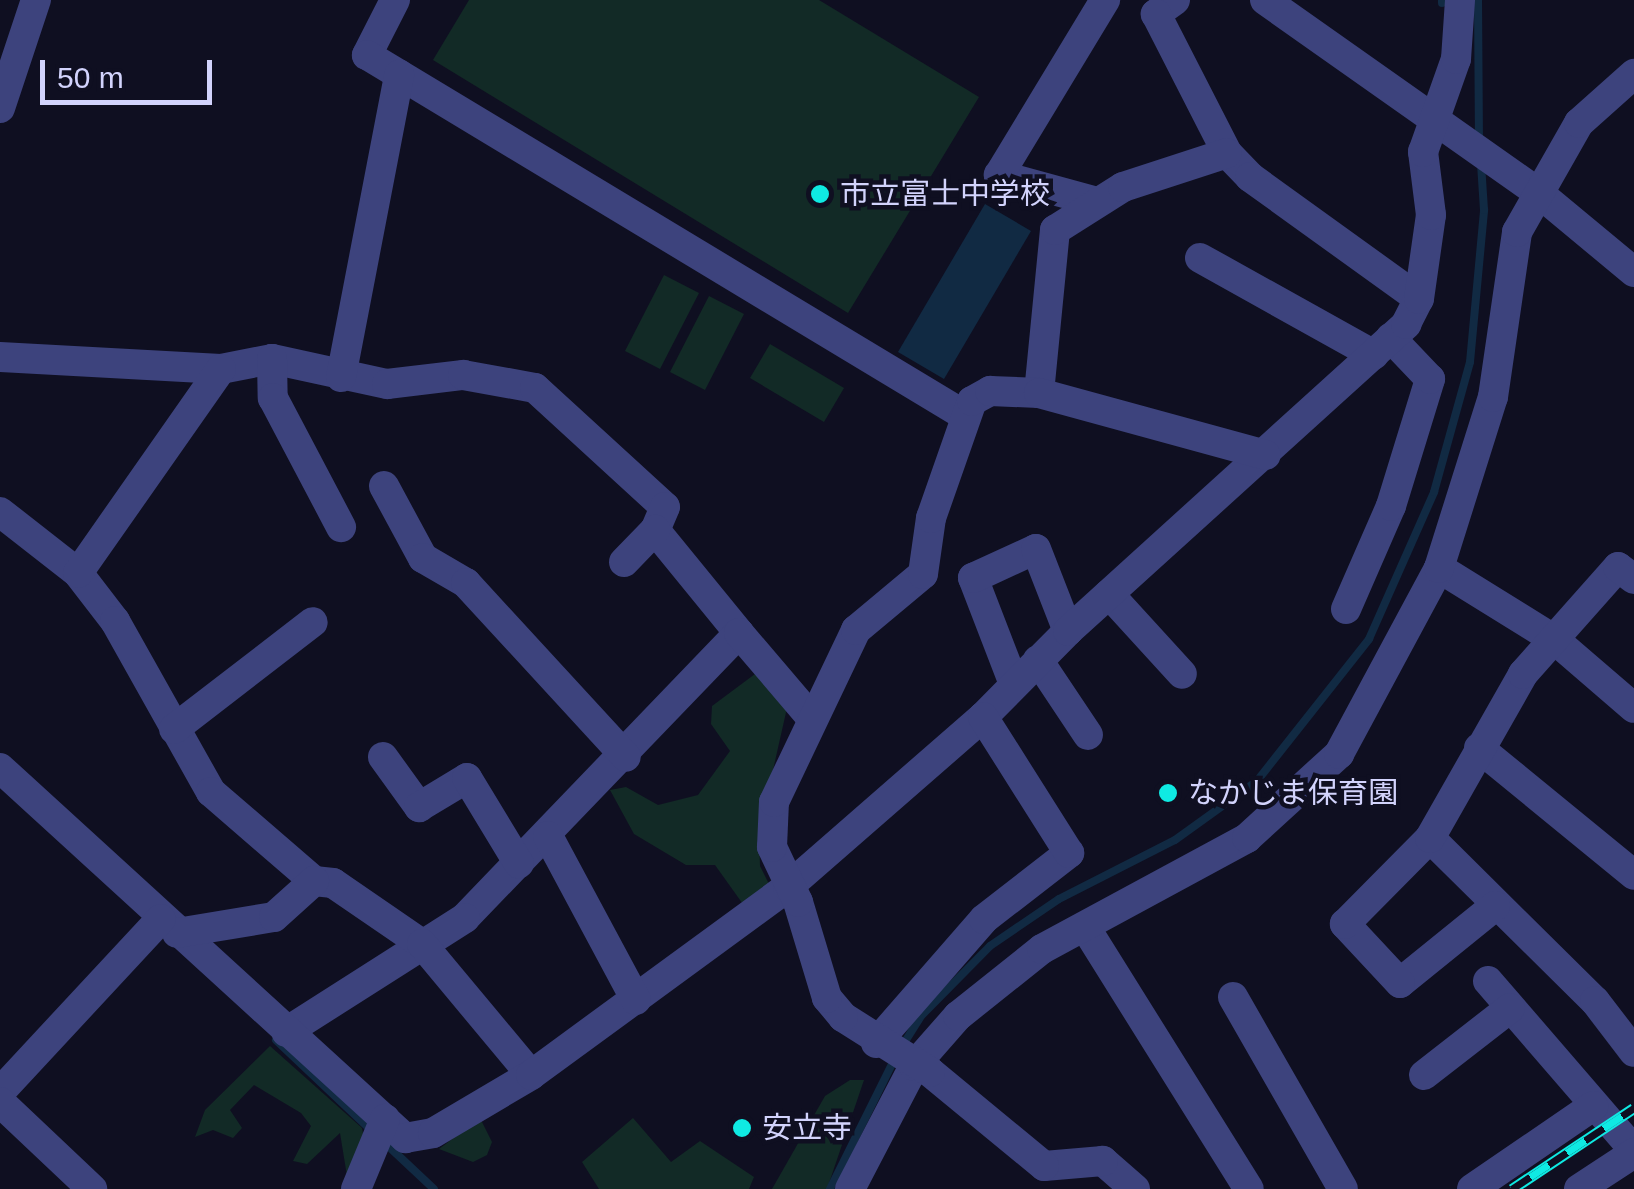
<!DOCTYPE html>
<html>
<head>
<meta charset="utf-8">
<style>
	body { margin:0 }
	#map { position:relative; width:1634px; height:1189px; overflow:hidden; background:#0f0f21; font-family:Arial,"Noto Sans JP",sans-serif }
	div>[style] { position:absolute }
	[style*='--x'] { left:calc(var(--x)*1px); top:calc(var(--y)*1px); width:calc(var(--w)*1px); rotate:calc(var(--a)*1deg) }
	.green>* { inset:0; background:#122a26 }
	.water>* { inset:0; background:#112a43 }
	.stream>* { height:8px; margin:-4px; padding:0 4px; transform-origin:4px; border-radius:4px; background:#112a43 }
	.minor>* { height:30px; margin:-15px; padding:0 15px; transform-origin:15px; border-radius:15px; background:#3d437d }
	.rail>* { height:11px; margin-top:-5.5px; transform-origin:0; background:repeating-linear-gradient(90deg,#0f0f21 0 22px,#0feae3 0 44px); box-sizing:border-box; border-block:2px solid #0feae3 }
	.dots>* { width:28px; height:28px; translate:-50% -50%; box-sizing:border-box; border:5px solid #0f0f21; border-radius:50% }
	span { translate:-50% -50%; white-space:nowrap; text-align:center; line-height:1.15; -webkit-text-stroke:9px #0f0f21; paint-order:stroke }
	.poi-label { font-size:30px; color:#d2d3fc }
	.left { translate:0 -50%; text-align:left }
	.scale { position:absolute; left:40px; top:60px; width:172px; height:45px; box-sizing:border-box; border:5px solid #d2d3fc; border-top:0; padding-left:12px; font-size:30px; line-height:35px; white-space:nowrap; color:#d2d3fc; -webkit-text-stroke:8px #0f0f21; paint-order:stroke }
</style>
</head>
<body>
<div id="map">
	<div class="green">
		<i style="clip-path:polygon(469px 0,819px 0,979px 97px,848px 313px,433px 60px)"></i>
		<i style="clip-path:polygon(664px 275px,699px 293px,660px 369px,625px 351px)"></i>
		<i style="clip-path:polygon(709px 296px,744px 314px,705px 390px,670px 372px)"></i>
		<i style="clip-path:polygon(770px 344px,844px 388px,824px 422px,750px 378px)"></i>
		<i style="clip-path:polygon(755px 674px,787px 708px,759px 832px,760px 866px,772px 890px,745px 907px,715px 865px,686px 865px,634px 834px,610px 790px,626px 787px,658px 805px,698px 795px,730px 751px,711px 724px,712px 706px)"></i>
		<i style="clip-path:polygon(270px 1046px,362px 1128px,364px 1139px,347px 1176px,340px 1133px,307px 1164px,293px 1161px,311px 1126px,301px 1113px,254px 1085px,230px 1110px,242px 1128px,233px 1138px,213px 1130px,195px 1137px,205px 1110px)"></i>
		<i style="clip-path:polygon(850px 1080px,864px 1080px,827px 1189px,772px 1189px,825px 1096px)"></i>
		<i style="clip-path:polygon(480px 1118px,492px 1142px,487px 1155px,473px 1162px,439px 1149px)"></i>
		<i style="clip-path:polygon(633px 1118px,671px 1162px,700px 1141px,754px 1177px,749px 1189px,599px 1189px,582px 1162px)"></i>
	</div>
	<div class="water">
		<i style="clip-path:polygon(985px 204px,1031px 231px,944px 379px,898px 352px)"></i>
	</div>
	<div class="stream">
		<i style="--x:1478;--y:0;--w:140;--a:89.6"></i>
		<i style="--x:1442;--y:3;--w:3;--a:-90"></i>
		<i style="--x:276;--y:1040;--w:131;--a:43.5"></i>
		<i style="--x:901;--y:1048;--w:38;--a:-58"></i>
		<i style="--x:921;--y:1016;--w:98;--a:-45.4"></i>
		<i style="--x:990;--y:946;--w:83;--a:-34.3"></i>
		<i style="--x:1059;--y:899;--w:130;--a:-27"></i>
		<i style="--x:1175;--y:840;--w:101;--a:-35.7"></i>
		<i style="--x:1257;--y:781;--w:181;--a:-51.7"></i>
		<i style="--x:1369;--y:639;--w:161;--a:-66.1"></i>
		<i style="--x:1434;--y:492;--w:135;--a:-74.5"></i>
		<i style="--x:1470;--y:362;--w:153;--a:-84.7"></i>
		<i style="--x:1484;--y:210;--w:46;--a:-93.7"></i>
		<i style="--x:385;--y:1143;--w:67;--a:43.2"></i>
		<i style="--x:830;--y:1189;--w:144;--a:-63.6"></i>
	</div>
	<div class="minor">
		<i style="--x:395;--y:0;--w:62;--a:117"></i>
		<i style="--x:367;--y:55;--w:697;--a:31.09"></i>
		<i style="--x:1175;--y:0;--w:24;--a:144"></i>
		<i style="--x:1156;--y:14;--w:156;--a:62.9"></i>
		<i style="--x:1227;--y:153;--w:33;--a:46"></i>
		<i style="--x:1250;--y:177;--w:208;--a:35.8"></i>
		<i style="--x:1265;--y:0;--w:337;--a:35.2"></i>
		<i style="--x:1540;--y:194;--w:122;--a:39.7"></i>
		<i style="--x:0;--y:108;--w:114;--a:-71.6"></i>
		<i style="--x:1097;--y:202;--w:102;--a:-164.6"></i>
		<i style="--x:999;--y:175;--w:205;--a:-58.8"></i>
		<i style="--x:1200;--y:258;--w:199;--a:29.1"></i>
		<i style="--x:0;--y:357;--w:221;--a:3.1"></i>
		<i style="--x:221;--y:369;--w:52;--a:-11.1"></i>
		<i style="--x:272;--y:359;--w:118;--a:12.3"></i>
		<i style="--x:387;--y:384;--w:77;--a:-6.8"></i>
		<i style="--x:463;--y:375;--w:73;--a:10.2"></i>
		<i style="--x:535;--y:388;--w:176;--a:42.5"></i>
		<i style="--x:665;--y:507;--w:25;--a:113"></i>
		<i style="--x:655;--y:530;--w:133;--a:50.8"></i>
		<i style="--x:739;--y:633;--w:395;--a:133.9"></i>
		<i style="--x:465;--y:918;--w:212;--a:147.5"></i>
		<i style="--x:272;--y:359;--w:39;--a:89"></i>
		<i style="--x:273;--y:398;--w:146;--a:62.2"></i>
		<i style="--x:341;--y:377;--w:308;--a:-79.1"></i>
		<i style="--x:1039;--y:393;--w:164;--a:-84.4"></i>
		<i style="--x:1055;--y:230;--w:80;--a:-32.3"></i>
		<i style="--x:1123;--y:187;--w:109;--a:-18.1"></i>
		<i style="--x:384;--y:486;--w:82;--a:61.6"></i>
		<i style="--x:423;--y:558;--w:50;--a:30.2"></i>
		<i style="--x:466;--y:583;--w:236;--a:47.4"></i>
		<i style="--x:0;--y:512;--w:99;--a:38"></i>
		<i style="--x:78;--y:573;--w:61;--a:52.4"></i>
		<i style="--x:115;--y:621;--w:196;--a:60.7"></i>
		<i style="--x:211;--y:792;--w:136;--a:40.8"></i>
		<i style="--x:314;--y:881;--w:19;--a:6"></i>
		<i style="--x:333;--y:883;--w:108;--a:34.4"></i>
		<i style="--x:422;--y:944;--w:170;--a:50.2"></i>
		<i style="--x:624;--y:562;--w:45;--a:-45.9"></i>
		<i style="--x:1439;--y:568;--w:137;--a:31.8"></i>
		<i style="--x:1555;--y:640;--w:104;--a:40.7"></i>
		<i style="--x:78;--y:573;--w:249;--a:-55"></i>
		<i style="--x:1109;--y:594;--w:108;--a:47.6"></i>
		<i style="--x:1346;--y:609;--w:112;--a:-66.4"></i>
		<i style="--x:1391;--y:506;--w:133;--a:-72.9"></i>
		<i style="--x:1430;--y:379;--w:57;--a:-133.6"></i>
		<i style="--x:739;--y:633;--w:109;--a:49.5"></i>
		<i style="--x:1038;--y:660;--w:90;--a:56.3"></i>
		<i style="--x:1014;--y:684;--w:114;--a:-111.1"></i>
		<i style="--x:973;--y:578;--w:69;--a:-24.7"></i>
		<i style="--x:1036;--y:549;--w:88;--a:68.7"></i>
		<i style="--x:174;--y:729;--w:175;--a:-37.6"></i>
		<i style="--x:1479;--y:748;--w:200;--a:39.3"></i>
		<i style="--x:383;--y:757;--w:62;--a:54.2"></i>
		<i style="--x:419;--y:807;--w:56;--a:-31.1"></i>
		<i style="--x:467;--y:778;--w:100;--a:58.8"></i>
		<i style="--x:0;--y:768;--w:549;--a:42.41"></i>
		<i style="--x:405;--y:1138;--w:28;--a:-10"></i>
		<i style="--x:433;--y:1133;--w:114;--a:-30.6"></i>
		<i style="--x:531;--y:1075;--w:318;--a:-36.2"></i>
		<i style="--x:788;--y:887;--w:259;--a:-41.1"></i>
		<i style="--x:983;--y:717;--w:121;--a:-45.3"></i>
		<i style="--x:1068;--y:631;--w:457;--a:-42.2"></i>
		<i style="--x:1406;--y:324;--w:28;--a:-63"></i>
		<i style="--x:1419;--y:299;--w:85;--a:-81.9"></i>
		<i style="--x:1431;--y:215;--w:64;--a:-97.2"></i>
		<i style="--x:1423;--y:152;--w:99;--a:-70.5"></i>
		<i style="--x:1456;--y:59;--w:59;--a:-86.1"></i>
		<i style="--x:548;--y:836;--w:186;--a:61.8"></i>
		<i style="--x:1430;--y:838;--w:232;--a:44.7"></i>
		<i style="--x:1595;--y:1001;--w:64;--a:52.6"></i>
		<i style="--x:1495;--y:906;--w:122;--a:141"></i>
		<i style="--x:1400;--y:983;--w:81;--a:-133"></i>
		<i style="--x:1345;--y:924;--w:121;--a:-45.3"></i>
		<i style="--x:1430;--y:838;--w:189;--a:-60.4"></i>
		<i style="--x:1523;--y:674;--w:143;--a:-48.4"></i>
		<i style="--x:1618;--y:567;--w:20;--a:37"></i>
		<i style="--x:1087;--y:930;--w:305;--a:58"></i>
		<i style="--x:177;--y:933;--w:98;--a:-9.4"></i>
		<i style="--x:274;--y:917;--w:54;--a:-42"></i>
		<i style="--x:1488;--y:981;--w:223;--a:49.2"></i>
		<i style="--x:1233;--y:997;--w:221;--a:60.2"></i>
		<i style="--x:876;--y:1043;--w:164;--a:-48.9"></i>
		<i style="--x:984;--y:919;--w:108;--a:-37.8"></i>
		<i style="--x:1069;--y:853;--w:161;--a:-122.3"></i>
		<i style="--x:1424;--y:1075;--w:109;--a:-37.9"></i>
		<i style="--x:0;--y:1092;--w:236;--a:-47.1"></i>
		<i style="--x:0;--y:1102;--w:127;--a:43.4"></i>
		<i style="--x:356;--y:1189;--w:76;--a:-67.5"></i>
		<i style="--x:850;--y:1189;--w:139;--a:-62.5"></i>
		<i style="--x:914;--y:1066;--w:67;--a:-48.7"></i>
		<i style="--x:958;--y:1016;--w:107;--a:-38.6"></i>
		<i style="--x:1042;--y:949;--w:233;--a:-28.4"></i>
		<i style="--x:1247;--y:838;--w:125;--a:-42.4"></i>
		<i style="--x:1339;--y:754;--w:211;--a:-61.7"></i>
		<i style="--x:1439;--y:568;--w:179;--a:-72.5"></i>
		<i style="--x:1493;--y:397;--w:167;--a:-81.7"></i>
		<i style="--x:1517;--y:232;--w:125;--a:-60.4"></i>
		<i style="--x:1579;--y:123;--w:74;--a:-41.7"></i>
		<i style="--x:1135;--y:1189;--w:43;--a:-138.8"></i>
		<i style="--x:1103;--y:1161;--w:59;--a:175.2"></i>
		<i style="--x:1044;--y:1166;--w:148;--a:-140.5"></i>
		<i style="--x:930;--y:1072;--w:103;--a:-147.7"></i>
		<i style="--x:843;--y:1017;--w:25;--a:-130"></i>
		<i style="--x:827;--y:998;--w:100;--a:-106.8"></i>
		<i style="--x:798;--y:902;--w:61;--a:-115.3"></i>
		<i style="--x:772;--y:847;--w:45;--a:-87.5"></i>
		<i style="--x:774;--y:802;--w:191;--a:-64.5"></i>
		<i style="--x:856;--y:630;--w:87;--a:-39.9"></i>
		<i style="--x:923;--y:574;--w:57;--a:-81.9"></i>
		<i style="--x:931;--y:518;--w:124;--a:-70.7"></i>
		<i style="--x:972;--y:401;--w:21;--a:-29"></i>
		<i style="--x:990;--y:391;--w:49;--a:2.3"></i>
		<i style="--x:1039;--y:393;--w:235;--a:15.3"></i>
		<i style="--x:1472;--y:1189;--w:147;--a:-34.4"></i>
		<i style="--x:1579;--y:1189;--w:66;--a:-33.2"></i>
	</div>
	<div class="rail">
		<i style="--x:1512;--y:1189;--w:146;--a:-33.6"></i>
	</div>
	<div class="dots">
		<i style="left:820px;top:194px;background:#0feae3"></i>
		<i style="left:1168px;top:793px;background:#0feae3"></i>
		<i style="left:742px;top:1128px;background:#0feae3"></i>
	</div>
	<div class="poi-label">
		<span class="left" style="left:840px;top:194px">市立富士中学校</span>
		<span class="left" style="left:1188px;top:793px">なかじま保育園</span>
		<span class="left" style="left:762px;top:1128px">安立寺</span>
	</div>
	<div class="scale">50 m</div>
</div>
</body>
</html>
